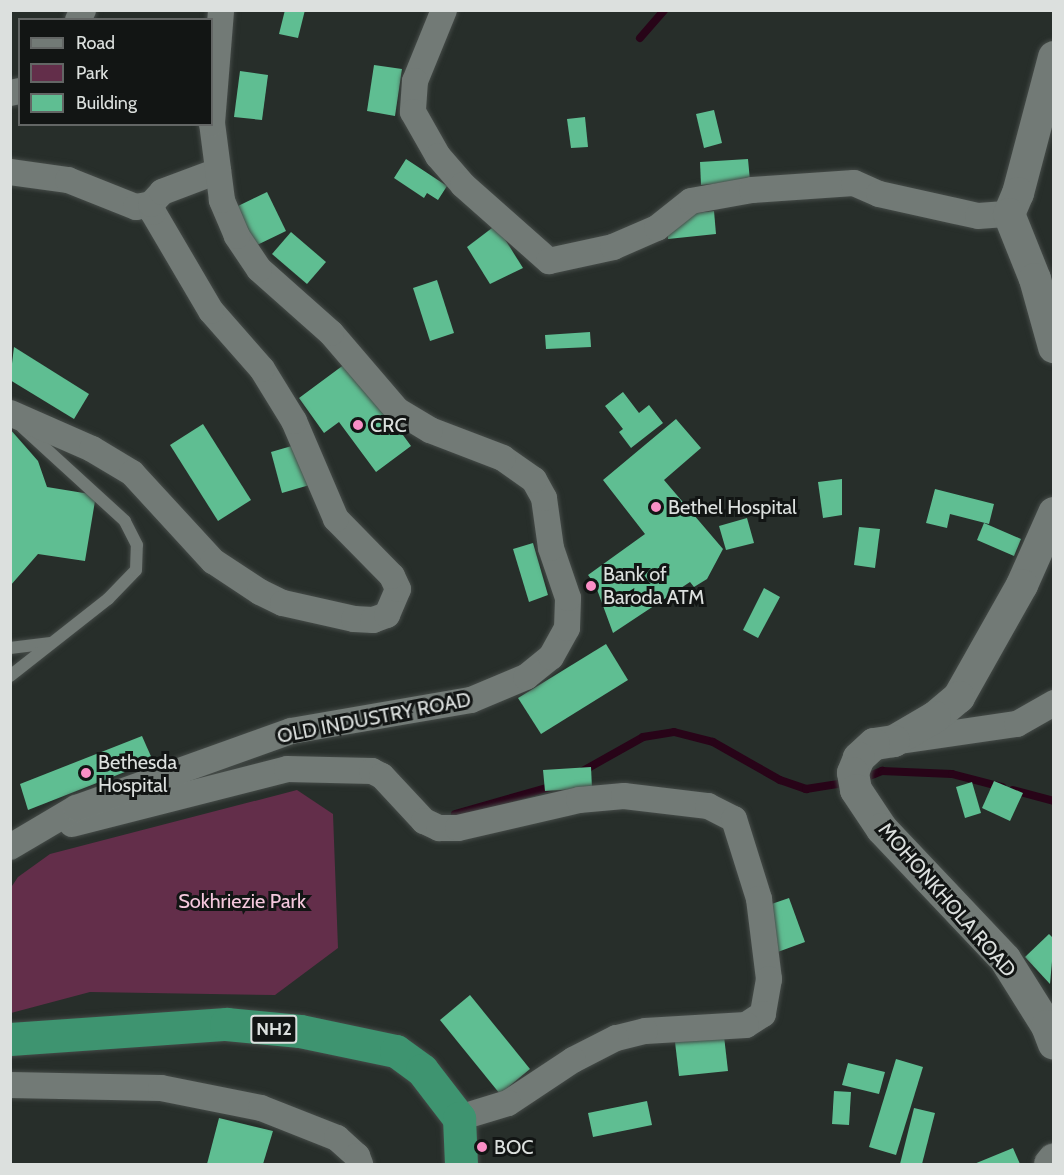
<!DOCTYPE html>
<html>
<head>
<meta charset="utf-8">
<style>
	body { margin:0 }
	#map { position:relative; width:1064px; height:1175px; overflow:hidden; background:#272e2a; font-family:Cabin,sans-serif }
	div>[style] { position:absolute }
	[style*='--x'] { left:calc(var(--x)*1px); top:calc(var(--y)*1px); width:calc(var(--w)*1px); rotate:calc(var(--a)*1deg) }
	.green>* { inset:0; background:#632e4a }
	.stream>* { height:8px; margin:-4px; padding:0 4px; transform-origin:4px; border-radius:4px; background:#280418 }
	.building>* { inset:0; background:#5fbe92 }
	.roads { filter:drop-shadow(0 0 2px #454b48) drop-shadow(0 0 2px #454b48) }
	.service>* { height:12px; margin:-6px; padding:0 6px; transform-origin:6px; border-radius:6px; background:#727a76 }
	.minor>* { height:26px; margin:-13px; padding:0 13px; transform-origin:13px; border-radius:13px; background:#727a76 }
	.tertiary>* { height:32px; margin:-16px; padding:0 16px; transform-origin:16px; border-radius:16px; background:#727a76 }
	.trunk>* { height:33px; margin:-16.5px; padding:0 16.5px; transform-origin:16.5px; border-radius:16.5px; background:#3e9470 }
	.dots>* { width:16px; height:16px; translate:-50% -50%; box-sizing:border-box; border:3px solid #121514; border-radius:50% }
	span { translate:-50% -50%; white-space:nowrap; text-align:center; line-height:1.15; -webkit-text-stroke:6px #121514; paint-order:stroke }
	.shield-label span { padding:2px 4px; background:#121514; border:2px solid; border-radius:4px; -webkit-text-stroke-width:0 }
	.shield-label { font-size:18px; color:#dce0de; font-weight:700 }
	.poi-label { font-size:20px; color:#dce0de }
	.left { translate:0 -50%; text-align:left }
	.street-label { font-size:20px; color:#dce0de }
	.park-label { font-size:20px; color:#f5c8dd }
	.frame { position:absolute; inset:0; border:12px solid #dce0de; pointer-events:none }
	.legend { position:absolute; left:18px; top:18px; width:195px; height:108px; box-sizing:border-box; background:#121514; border:2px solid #636665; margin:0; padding:8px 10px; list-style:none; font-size:18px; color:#dce0de }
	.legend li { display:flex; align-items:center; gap:12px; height:30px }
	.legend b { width:30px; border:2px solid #636665 }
</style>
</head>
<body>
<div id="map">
	<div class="green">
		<i style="clip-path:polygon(297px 790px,333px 814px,338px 948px,275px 995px,90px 992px,11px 1013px,10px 889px,18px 877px,50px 854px)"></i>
	</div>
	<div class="stream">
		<i style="--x:640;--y:38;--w:37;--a:-49"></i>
		<i style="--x:581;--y:772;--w:71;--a:-29.4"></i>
		<i style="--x:643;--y:737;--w:31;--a:-9"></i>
		<i style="--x:674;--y:732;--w:40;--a:14.4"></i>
		<i style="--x:713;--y:742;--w:77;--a:29.6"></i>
		<i style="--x:780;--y:780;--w:28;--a:19"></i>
		<i style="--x:806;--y:789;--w:33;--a:-9"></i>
		<i style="--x:862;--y:779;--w:22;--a:-22"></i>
		<i style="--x:882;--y:771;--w:70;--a:2.5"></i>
		<i style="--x:952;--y:774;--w:52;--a:14.6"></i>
		<i style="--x:1013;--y:790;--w:42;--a:15"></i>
		<i style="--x:455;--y:814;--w:103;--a:-15.8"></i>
	</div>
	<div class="building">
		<i style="clip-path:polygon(285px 10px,305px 10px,298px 38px,279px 34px)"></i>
		<i style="clip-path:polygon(374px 65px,402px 69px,395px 116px,367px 111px)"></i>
		<i style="clip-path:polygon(240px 71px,268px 75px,262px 120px,234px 117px)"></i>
		<i style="clip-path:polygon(714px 110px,722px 143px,704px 148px,696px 114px)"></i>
		<i style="clip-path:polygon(585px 117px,588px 147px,571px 148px,567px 119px)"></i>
		<i style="clip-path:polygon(406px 159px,447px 186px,438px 200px,427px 193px,424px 198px,394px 178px)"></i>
		<i style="clip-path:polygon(748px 159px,750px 181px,701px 185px,700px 162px)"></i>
		<i style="clip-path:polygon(267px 192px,286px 231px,255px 246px,236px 207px)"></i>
		<i style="clip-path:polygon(714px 211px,716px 234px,668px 239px,666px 216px)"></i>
		<i style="clip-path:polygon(496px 225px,523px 268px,490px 284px,467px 247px)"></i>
		<i style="clip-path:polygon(291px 232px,326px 262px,307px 284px,272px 254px)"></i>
		<i style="clip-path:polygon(437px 280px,454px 333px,430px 341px,413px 288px)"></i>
		<i style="clip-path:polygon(590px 332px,591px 347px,546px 349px,545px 335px)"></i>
		<i style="clip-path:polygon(14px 347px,89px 394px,74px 419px,10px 380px)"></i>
		<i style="clip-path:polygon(349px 361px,411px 446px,376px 472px,339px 422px,324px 433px,299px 398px)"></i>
		<i style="clip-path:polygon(623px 392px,639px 413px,649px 405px,663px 423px,631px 448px,619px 432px,623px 429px,605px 406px)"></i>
		<i style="clip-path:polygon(676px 419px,701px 448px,664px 480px,723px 549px,707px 579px,694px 587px,690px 582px,613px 633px,595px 584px,588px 575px,645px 534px,603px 480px)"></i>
		<i style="clip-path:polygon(203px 424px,251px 500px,218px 521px,170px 445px)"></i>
		<i style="clip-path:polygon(10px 429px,38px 461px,47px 487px,96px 495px,85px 561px,38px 554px,10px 586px)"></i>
		<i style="clip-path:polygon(302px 443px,313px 484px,282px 493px,271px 452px)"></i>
		<i style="clip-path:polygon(842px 479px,842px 515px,823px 518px,818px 482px)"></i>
		<i style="clip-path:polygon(935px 489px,994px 504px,989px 524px,950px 514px,947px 528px,926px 523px)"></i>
		<i style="clip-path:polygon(747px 518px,754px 543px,726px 550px,719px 526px)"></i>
		<i style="clip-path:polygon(984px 523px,1021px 539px,1014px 556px,977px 540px)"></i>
		<i style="clip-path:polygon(859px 527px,880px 529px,875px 568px,854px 565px)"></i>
		<i style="clip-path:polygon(533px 543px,548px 595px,529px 602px,513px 549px)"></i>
		<i style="clip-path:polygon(764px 588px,780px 597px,758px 638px,743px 630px)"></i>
		<i style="clip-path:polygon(606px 644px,628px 680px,541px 734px,518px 698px)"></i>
		<i style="clip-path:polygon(142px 736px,153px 761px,28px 810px,20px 784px)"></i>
		<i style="clip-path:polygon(591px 767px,592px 788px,545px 791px,543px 770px)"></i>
		<i style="clip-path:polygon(994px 781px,1023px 793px,1010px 821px,982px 808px)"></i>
		<i style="clip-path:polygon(972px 782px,981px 813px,965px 818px,956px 787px)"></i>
		<i style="clip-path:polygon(789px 898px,805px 942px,775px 953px,760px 908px)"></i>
		<i style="clip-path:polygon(1049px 934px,1054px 939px,1050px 984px,1025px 957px)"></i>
		<i style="clip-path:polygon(470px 995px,530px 1069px,500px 1094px,440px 1020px)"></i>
		<i style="clip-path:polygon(724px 1036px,728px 1071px,679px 1076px,675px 1042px)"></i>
		<i style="clip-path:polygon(896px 1059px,923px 1067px,896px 1155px,869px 1147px)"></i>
		<i style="clip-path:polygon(848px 1063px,885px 1072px,879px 1094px,842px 1085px)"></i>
		<i style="clip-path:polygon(834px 1091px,851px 1092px,849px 1125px,832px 1124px)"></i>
		<i style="clip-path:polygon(647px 1101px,652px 1125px,593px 1137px,588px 1113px)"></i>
		<i style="clip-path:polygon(914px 1108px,935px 1113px,922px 1164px,900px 1164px)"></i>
		<i style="clip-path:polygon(219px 1118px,273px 1131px,263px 1164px,207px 1164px)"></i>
		<i style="clip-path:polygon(1013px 1148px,1020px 1164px,974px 1164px)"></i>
	</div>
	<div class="roads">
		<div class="service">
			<i style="--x:10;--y:648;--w:41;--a:-7"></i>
			<i style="--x:10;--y:676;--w:125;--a:-38.2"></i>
			<i style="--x:108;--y:599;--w:40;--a:-46"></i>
			<i style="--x:136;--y:570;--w:25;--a:-88"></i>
			<i style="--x:137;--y:545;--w:27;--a:-117"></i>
			<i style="--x:125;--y:521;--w:139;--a:-137.6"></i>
		</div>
		<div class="minor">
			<i style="--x:444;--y:10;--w:77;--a:112.2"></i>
			<i style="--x:415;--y:81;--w:31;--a:94"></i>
			<i style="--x:413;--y:112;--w:51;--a:60.4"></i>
			<i style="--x:438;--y:156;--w:38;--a:49"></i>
			<i style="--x:463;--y:185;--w:115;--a:41.5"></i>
			<i style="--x:549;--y:261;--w:66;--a:-12.3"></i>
			<i style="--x:613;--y:247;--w:48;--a:-23.4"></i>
			<i style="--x:657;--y:228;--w:43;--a:-38.5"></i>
			<i style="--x:691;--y:201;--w:62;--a:-10.2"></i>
			<i style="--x:752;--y:190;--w:102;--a:-3.9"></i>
			<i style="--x:854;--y:183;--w:27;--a:24"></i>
			<i style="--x:879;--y:194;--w:101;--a:12.5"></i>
			<i style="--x:978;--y:216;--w:31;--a:-4"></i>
			<i style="--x:78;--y:20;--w:11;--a:-63"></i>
			<i style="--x:10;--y:93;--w:10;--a:-11"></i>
			<i style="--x:10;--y:172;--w:59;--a:7.9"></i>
			<i style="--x:68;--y:180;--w:73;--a:21.7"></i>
			<i style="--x:136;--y:207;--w:15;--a:-11"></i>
			<i style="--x:10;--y:413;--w:90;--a:23.7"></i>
			<i style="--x:92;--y:449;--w:47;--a:31"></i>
			<i style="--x:132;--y:473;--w:120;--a:47.4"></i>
			<i style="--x:213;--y:561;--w:56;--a:33.4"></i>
			<i style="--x:260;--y:592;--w:25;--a:26"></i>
			<i style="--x:283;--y:603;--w:73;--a:12.7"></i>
			<i style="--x:354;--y:619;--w:19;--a:3"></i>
			<i style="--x:373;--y:620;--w:15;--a:-20"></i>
			<i style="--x:387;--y:615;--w:28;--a:-67"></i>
			<i style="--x:398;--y:589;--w:14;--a:-115"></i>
			<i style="--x:392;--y:576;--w:80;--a:-134.5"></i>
			<i style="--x:336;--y:519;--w:107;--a:-113.2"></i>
			<i style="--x:294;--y:421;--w:61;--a:-121.6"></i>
			<i style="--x:262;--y:369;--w:77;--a:-131.3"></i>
			<i style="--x:211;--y:311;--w:115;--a:-120.4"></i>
			<i style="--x:153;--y:212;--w:8;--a:-104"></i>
			<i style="--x:151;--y:204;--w:16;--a:-47"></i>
			<i style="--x:162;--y:192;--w:60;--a:-20.6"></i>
			<i style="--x:900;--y:741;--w:118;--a:-8.3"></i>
			<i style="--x:1017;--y:724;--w:43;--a:-29.6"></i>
			<i style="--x:72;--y:824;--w:222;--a:-14.3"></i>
			<i style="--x:287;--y:769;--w:85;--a:1.3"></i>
			<i style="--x:372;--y:771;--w:11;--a:27"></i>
			<i style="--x:382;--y:776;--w:62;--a:47"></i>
			<i style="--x:424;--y:821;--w:17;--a:25"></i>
			<i style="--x:439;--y:828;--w:19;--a:0"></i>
			<i style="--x:458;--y:828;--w:124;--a:-13"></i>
			<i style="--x:579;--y:800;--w:45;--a:-5.1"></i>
			<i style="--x:624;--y:796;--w:85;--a:6.8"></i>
			<i style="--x:708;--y:806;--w:29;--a:27"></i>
			<i style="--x:734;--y:819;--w:84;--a:72.6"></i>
			<i style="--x:759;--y:899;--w:81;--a:82.9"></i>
			<i style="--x:769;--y:979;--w:36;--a:100"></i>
			<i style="--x:763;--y:1014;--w:20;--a:147"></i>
			<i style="--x:746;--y:1025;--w:101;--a:176.6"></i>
			<i style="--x:645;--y:1031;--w:30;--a:166"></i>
			<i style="--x:616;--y:1038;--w:48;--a:152.9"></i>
			<i style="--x:573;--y:1060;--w:78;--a:146.5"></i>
			<i style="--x:508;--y:1103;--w:51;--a:163"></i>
			<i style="--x:10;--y:847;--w:77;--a:-30.6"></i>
			<i style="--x:76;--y:808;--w:228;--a:-19.7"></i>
			<i style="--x:291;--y:731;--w:183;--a:-9.8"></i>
			<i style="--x:471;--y:700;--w:60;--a:-22.7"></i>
			<i style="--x:526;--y:677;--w:32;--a:-39"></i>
			<i style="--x:551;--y:657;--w:33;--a:-61"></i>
			<i style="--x:567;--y:628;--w:30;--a:-88"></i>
			<i style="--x:568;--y:598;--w:53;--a:-108.8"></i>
			<i style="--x:551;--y:548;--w:50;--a:-98"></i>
			<i style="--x:544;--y:498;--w:21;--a:-119"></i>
			<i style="--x:534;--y:480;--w:38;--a:-145"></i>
			<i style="--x:503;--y:458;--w:78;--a:-159"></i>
			<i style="--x:430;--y:430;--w:39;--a:-149"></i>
			<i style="--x:397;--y:410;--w:101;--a:-130.6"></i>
			<i style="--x:331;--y:333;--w:96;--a:-138.4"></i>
			<i style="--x:259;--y:269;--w:40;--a:-124"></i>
			<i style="--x:237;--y:236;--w:39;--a:-113"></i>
			<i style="--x:222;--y:200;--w:78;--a:-97.4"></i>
			<i style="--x:212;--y:123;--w:113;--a:-85.4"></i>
			<i style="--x:10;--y:1085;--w:151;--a:1.1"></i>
			<i style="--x:161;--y:1088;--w:102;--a:11.3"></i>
			<i style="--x:261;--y:1108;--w:82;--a:21.5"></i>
			<i style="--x:337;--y:1138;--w:27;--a:42"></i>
			<i style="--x:357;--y:1156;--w:9;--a:69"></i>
		</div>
		<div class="tertiary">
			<i style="--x:1054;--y:57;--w:141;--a:104.8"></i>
			<i style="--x:1018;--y:193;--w:23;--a:113"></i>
			<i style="--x:1009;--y:214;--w:70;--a:68.2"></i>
			<i style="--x:1035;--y:279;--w:71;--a:74.4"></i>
			<i style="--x:1054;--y:513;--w:79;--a:114"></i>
			<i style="--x:1022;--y:585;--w:129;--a:119.4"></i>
			<i style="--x:959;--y:697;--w:31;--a:140"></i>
			<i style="--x:935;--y:717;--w:48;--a:149.7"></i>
			<i style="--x:894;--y:741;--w:20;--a:171"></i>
			<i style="--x:874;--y:744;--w:21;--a:137"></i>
			<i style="--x:859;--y:758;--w:16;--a:112"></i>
			<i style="--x:853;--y:773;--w:17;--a:80"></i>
			<i style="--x:856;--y:790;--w:47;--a:56.3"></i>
			<i style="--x:882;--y:829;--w:179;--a:46.6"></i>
			<i style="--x:1005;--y:959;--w:79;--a:57.9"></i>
			<i style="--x:1047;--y:1026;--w:19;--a:69"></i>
			<i style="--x:1050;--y:1164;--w:6;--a:-51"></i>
		</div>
		<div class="trunk">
			<i style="--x:10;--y:1039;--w:217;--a:-4"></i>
			<i style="--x:226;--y:1024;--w:74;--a:5.4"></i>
			<i style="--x:300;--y:1031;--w:98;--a:11.8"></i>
			<i style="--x:396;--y:1051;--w:32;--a:36"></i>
			<i style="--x:422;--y:1070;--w:61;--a:52.4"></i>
			<i style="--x:459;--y:1118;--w:46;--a:87.5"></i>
		</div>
	</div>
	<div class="dots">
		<i style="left:358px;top:425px;background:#fa8fc6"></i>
		<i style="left:656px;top:507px;background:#fa8fc6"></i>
		<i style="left:591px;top:586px;background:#fa8fc6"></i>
		<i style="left:86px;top:773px;background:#fa8fc6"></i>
		<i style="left:482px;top:1147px;background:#fa8fc6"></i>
	</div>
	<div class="shield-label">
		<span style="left:274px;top:1029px">NH2</span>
	</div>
	<div class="poi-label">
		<span class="left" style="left:370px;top:425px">CRC</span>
		<span class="left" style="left:668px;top:507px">Bethel Hospital</span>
		<span class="left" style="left:603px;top:586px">Bank of<br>Baroda ATM</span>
		<span class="left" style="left:98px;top:774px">Bethesda<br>Hospital</span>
		<span class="left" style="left:494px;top:1147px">BOC</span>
	</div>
	<div class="street-label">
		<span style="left:374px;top:718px;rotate:-11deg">OLD INDUSTRY ROAD</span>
		<span style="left:947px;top:900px;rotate:49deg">MOHONKHOLA ROAD</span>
	</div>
	<div class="park-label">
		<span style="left:242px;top:901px">Sokhriezie Park</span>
	</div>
	<div class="frame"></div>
	<ul class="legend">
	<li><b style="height:8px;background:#727a76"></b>Road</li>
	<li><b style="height:16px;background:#632e4a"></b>Park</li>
	<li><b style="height:16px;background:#5fbe92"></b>Building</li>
	</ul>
</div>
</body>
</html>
